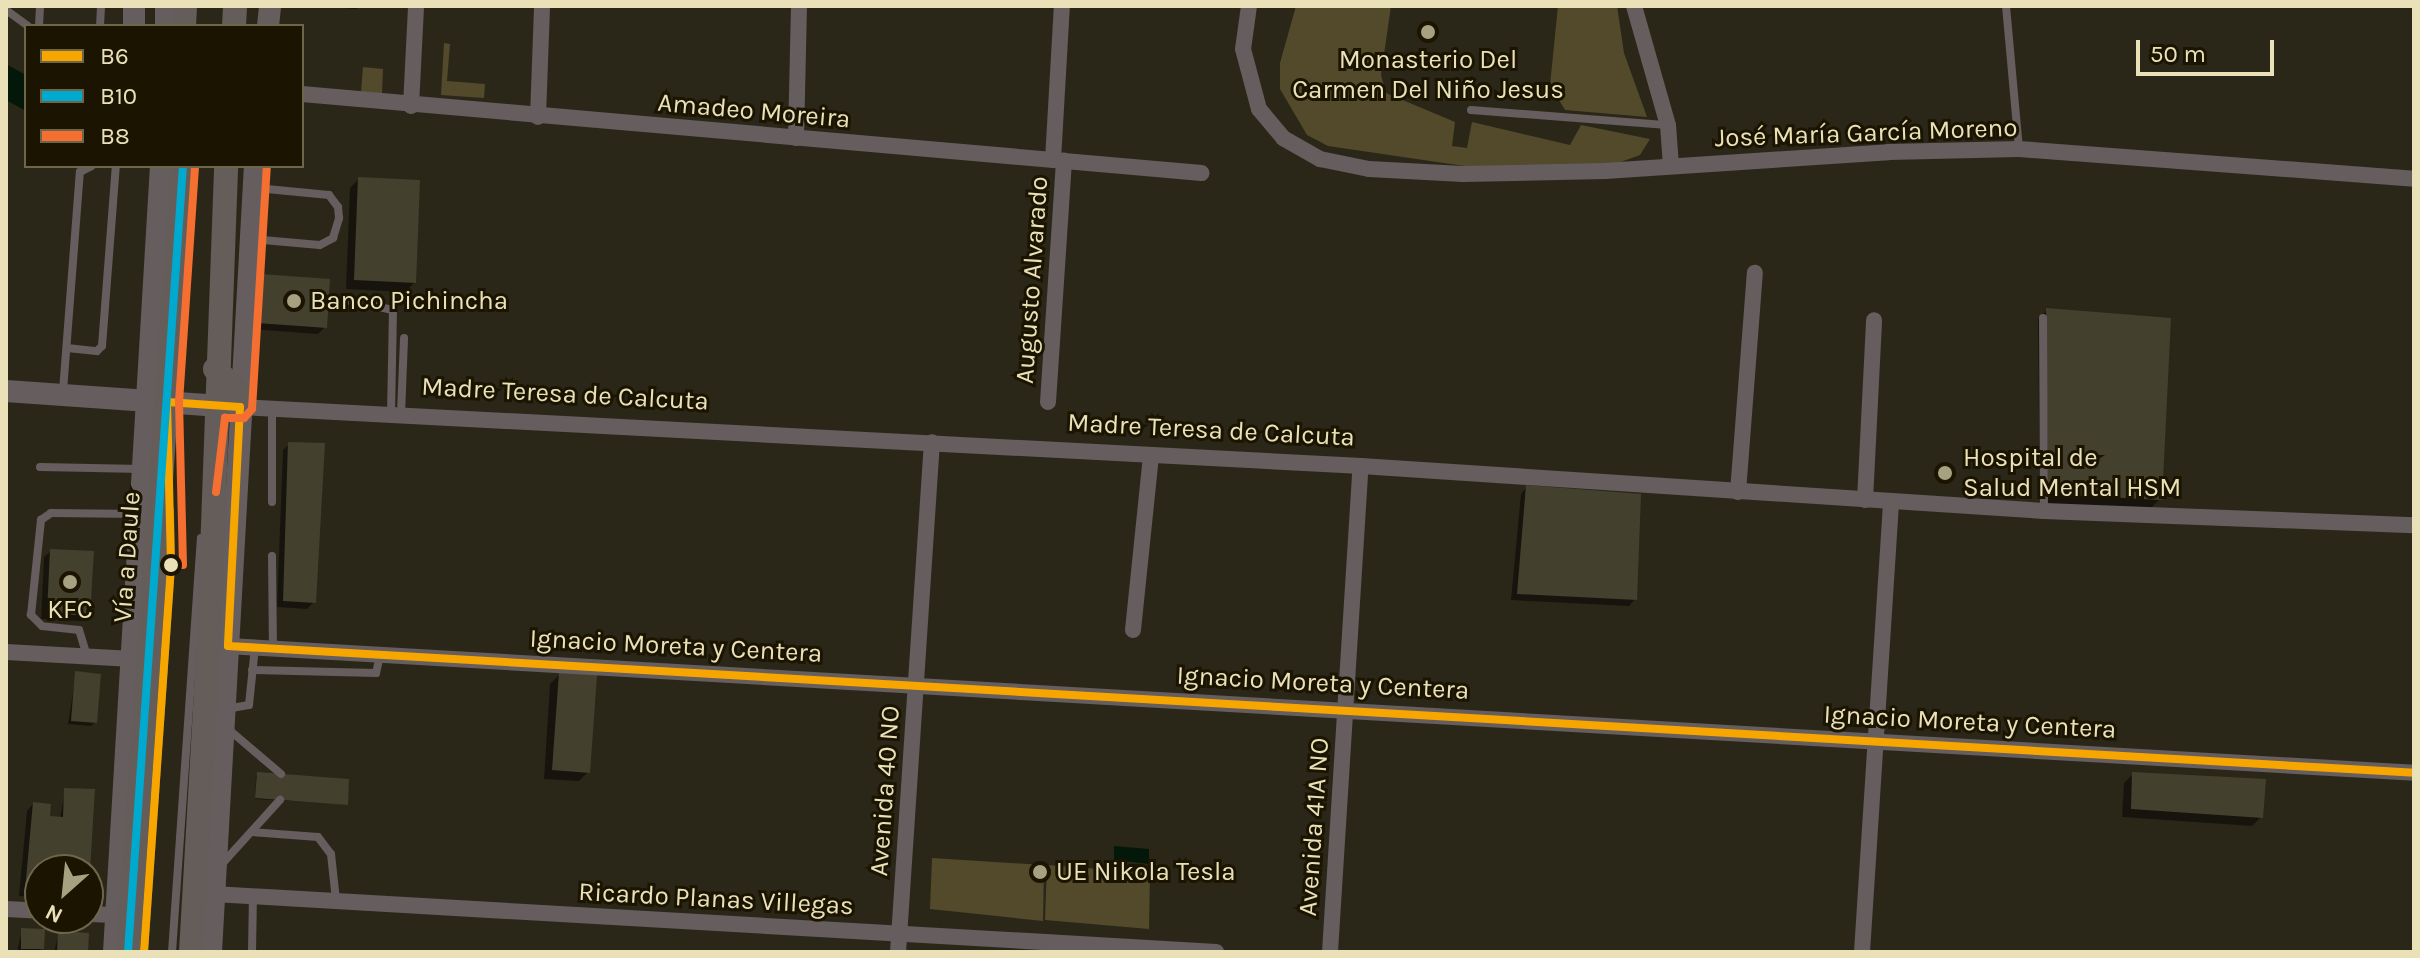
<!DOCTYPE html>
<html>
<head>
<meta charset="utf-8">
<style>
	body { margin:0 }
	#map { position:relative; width:2420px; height:958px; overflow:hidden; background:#2a2719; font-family:Karla,sans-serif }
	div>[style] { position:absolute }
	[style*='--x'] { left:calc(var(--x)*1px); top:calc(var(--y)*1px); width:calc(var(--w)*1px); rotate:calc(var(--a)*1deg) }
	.green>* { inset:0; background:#534a2b }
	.water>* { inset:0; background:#041809 }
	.shadow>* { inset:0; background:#0007 }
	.building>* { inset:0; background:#44402e }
	.lane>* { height:8px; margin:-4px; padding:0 4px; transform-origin:4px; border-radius:4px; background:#655d5e }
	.street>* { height:16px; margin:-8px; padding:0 8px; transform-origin:8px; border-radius:8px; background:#655d5e }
	.secondary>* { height:22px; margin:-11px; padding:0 11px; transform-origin:11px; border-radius:11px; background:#665e5e }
	.primary>* { height:24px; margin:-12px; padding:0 12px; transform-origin:12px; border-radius:12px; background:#645d5a }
	.bus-1>* { height:8px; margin:-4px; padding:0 4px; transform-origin:4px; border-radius:4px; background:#f7a600 }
	.bus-2>* { height:8px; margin:-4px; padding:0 4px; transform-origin:4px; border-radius:4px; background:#00a9ce }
	.bus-3>* { height:8px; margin:-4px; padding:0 4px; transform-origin:4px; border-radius:4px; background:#f46f30 }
	.dots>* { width:22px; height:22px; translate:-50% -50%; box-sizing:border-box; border:4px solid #1a1400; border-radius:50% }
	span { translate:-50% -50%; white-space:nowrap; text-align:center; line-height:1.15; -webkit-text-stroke:6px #1a1400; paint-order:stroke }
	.poi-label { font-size:26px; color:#ebe1b9 }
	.left { translate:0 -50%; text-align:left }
	.street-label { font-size:26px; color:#ebe1b9 }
	.frame { position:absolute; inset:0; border:8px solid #ebe1b9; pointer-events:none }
	.legend { position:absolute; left:24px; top:24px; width:280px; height:144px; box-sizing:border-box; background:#1a1400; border:2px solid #6e664a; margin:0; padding:10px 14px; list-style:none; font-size:24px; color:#ebe1b9 }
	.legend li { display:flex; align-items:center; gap:16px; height:40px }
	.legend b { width:40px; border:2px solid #6e664a }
	.north { position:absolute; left:24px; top:854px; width:80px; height:80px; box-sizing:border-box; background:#1a1400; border:2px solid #6e664a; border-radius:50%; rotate:207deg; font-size:22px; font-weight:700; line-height:32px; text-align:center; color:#ebe1b9 }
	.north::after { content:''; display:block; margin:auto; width:28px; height:36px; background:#a7a081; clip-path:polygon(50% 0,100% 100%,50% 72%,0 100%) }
	.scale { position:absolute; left:2136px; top:40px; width:138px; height:36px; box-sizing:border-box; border:4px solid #ebe1b9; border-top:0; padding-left:10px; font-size:24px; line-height:28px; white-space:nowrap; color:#ebe1b9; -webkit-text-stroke:6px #1a1400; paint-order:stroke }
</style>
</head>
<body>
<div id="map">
	<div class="green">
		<i style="clip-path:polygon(1296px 6px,1391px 6px,1381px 75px,1386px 93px,1455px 122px,1452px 146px,1467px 148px,1472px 122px,1570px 145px,1581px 125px,1650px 139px,1640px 155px,1615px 164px,1478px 168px,1328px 146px,1307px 135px,1280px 89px,1280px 63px)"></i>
		<i style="clip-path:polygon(1558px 6px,1617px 6px,1624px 53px,1647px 117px,1565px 110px,1550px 85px)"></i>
		<i style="clip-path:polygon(444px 43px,450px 44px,447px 81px,485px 84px,484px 98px,441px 95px)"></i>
		<i style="clip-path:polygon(363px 67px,383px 69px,382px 94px,361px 92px)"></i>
		<i style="clip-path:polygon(932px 858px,1044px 865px,1043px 921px,930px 909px)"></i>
		<i style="clip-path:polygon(1047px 865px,1150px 873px,1149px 929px,1045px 920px)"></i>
	</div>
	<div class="water">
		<i style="clip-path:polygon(6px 64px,26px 75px,26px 111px,6px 100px)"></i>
		<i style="clip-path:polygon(1114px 846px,1149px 849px,1149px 864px,1114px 860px)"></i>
	</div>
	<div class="shadow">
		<i style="clip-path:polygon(315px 6px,359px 6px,356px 9px)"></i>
		<i style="clip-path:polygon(359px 179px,414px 283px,405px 292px,346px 289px,350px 188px)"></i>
		<i style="clip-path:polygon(262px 276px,325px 327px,318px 334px,251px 329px,255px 282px)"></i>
		<i style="clip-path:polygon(2047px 310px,2160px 499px,2151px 508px,2040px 503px,2038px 319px)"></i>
		<i style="clip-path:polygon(289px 444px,314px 602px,307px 609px,277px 607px,283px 450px)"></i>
		<i style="clip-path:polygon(1527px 487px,1635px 599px,1629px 606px,1511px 600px,1521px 494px)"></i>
		<i style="clip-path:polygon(51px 551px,88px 615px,81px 621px,41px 619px,44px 557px)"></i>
		<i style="clip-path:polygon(76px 674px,95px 722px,91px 726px,68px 724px)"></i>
		<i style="clip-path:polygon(559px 675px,588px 772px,579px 781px,544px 779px,550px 684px)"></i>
		<i style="clip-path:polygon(2133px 774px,2261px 817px,2252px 826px,2122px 817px,2124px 783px)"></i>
		<i style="clip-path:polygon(256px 776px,258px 774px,346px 804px,255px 799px)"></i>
		<i style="clip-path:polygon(65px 790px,93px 791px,88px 877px,88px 870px,40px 870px,40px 897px,19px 896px,27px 811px,33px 804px,47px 818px,60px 819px)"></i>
		<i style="clip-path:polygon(22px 930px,42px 948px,39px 952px,17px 952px)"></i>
		<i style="clip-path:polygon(59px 933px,86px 952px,54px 952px)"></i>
	</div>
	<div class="building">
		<i style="clip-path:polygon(358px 177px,420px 180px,416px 283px,354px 280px)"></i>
		<i style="clip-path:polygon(261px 274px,330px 279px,327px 328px,257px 323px)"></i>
		<i style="clip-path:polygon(2046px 308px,2171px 318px,2162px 500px,2048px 494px)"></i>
		<i style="clip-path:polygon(288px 442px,325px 443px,316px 603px,283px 601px)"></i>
		<i style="clip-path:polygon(1526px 485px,1641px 494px,1637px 600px,1517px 594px)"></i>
		<i style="clip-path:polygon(50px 549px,94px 551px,90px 616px,47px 613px)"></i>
		<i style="clip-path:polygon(75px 671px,101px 674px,97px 723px,71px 721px)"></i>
		<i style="clip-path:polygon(559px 672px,597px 675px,590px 773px,552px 770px)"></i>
		<i style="clip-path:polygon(257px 772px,349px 779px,348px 805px,255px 798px)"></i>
		<i style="clip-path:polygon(2132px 772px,2266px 779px,2263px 818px,2131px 809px)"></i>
		<i style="clip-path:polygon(64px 788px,95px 789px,90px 870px,40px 870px,40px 890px,25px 890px,33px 802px,51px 804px,50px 816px,63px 817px)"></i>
		<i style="clip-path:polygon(21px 928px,45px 929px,44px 949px,21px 949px)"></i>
		<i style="clip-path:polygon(58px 931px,89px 933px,88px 952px,57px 952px)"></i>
	</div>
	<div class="lane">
		<i style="--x:2006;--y:6;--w:143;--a:84.8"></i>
		<i style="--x:6;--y:10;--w:27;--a:36"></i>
		<i style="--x:39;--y:26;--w:20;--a:-87"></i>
		<i style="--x:100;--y:26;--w:20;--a:-87"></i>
		<i style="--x:1471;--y:110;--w:197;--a:4.4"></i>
		<i style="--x:251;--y:239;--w:69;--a:5"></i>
		<i style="--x:320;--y:245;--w:15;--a:-28"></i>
		<i style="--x:333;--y:238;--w:21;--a:-73"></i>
		<i style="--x:339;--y:218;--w:11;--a:-95"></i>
		<i style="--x:338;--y:207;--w:15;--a:-127"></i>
		<i style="--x:329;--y:195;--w:73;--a:-174.5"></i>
		<i style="--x:342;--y:299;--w:52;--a:12.2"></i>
		<i style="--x:393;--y:310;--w:103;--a:91.1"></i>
		<i style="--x:2043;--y:318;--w:193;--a:89.7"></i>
		<i style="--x:67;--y:348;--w:30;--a:6"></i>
		<i style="--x:97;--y:351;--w:7;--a:-45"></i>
		<i style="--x:102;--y:346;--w:181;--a:-85.6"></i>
		<i style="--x:63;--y:391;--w:220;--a:-85.6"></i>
		<i style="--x:80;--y:172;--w:13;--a:-27"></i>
		<i style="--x:401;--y:414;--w:76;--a:-87.7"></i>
		<i style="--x:40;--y:467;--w:102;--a:1.1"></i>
		<i style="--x:272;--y:502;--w:93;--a:-90"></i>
		<i style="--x:272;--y:556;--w:92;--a:89.4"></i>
		<i style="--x:87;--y:656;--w:27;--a:-107"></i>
		<i style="--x:79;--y:630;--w:37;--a:-174"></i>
		<i style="--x:42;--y:626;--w:16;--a:-135"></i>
		<i style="--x:31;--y:615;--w:96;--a:-84"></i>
		<i style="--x:41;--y:520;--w:12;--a:-35"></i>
		<i style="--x:51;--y:513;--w:89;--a:0.6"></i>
		<i style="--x:252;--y:670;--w:124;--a:1.4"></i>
		<i style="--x:376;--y:673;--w:18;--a:-77"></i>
		<i style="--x:226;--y:709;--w:23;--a:-10"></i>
		<i style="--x:249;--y:705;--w:58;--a:-84.1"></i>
		<i style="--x:227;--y:728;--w:71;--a:40.4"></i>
		<i style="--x:252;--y:832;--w:66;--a:4.3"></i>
		<i style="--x:318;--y:837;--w:21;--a:53"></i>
		<i style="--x:331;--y:854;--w:46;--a:83.8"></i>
		<i style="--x:221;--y:865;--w:88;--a:-47.8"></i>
		<i style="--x:144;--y:952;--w:388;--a:-86"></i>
		<i style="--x:171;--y:565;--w:55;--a:-91"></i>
		<i style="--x:172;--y:952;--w:415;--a:-86"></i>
		<i style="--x:252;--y:952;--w:55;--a:-89"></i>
	</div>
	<div class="street">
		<i style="--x:1249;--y:6;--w:43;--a:97.9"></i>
		<i style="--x:1243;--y:49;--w:62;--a:75.1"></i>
		<i style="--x:1259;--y:109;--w:38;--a:50"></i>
		<i style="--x:1283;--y:138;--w:43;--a:29.6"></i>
		<i style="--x:1320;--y:159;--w:50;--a:11.5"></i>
		<i style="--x:1369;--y:169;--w:94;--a:3"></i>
		<i style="--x:1463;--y:174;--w:142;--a:-1.2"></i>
		<i style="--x:1605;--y:171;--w:284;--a:-3.8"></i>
		<i style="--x:1888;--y:152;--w:131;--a:-1.3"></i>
		<i style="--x:2019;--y:149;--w:396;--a:4.3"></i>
		<i style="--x:1634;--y:6;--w:124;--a:74.1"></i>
		<i style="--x:1668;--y:125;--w:41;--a:85.8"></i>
		<i style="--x:302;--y:94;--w:903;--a:5.02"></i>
		<i style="--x:411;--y:106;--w:100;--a:-87.1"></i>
		<i style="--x:538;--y:117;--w:111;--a:-87.9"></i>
		<i style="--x:796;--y:138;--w:132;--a:-88.7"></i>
		<i style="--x:1053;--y:160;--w:154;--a:-86.7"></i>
		<i style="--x:1048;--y:402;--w:242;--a:-86.2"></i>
		<i style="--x:240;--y:407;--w:1123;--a:3.01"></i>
		<i style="--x:1361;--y:466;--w:684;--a:3.77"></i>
		<i style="--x:2044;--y:511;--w:370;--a:2.2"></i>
		<i style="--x:1738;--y:492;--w:220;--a:-85.6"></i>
		<i style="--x:1865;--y:500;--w:180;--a:-87.1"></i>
		<i style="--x:1133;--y:630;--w:176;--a:-84.1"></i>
		<i style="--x:228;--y:646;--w:2190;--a:3.32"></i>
		<i style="--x:6;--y:652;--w:127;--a:3.2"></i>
		<i style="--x:214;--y:894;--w:1004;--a:3.31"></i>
		<i style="--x:6;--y:909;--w:34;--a:3"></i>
		<i style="--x:88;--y:914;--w:28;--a:2"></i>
		<i style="--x:898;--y:952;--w:511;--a:-86.19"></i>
		<i style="--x:1330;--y:952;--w:487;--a:-86.4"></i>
		<i style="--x:1862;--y:952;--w:451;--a:-86.3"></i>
	</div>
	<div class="secondary">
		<i style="--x:134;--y:26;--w:20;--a:-90"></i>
		<i style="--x:166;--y:26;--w:20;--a:-90"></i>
		<i style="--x:268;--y:26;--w:20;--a:-84"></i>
		<i style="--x:6;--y:391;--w:229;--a:4"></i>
		<i style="--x:114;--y:952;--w:787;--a:-86.58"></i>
		<i style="--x:211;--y:952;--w:787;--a:-86.8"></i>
	</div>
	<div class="primary">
		<i style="--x:184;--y:26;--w:20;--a:-87"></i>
		<i style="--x:234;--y:26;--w:20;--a:-87"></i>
		<i style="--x:215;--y:369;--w:35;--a:44"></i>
		<i style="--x:128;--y:952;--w:788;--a:-86"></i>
		<i style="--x:191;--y:952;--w:291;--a:-86.7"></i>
		<i style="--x:208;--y:661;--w:495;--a:-87.9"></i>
	</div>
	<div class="bus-1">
		<i style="--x:144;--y:952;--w:388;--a:-86"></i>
		<i style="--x:171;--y:565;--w:163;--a:-91.4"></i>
		<i style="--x:167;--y:402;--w:73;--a:3.9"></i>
		<i style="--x:240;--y:407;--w:239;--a:92.9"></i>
		<i style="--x:228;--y:646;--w:2190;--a:3.32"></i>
	</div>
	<div class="bus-2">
		<i style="--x:128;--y:952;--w:788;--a:-86"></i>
	</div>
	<div class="bus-3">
		<i style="--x:216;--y:492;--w:75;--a:-83.1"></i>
		<i style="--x:225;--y:418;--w:19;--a:0"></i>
		<i style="--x:244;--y:418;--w:12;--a:-48"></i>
		<i style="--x:252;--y:409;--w:242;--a:-86.5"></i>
		<i style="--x:183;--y:565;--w:163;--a:-91.4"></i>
		<i style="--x:179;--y:402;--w:236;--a:-86.1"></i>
	</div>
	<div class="dots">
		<i style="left:1428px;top:32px;background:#a7a081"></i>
		<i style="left:294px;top:301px;background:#a7a081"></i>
		<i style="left:1945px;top:473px;background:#a7a081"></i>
		<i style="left:171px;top:565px;background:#ebe1b9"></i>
		<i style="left:70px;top:582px;background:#a7a081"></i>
		<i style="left:1040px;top:872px;background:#a7a081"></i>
	</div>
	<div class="poi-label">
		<span style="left:1428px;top:75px">Monasterio Del<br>Carmen Del Niño Jesus</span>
		<span class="left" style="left:310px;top:301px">Banco Pichincha</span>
		<span class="left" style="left:1963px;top:473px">Hospital de<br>Salud Mental HSM</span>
		<span style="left:70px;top:610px">KFC</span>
		<span class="left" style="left:1056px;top:872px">UE Nikola Tesla</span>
	</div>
	<div class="street-label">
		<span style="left:754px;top:111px;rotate:5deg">Amadeo Moreira</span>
		<span style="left:1866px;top:133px;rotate:-2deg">José María García Moreno</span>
		<span style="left:1032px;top:280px;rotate:-86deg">Augusto Alvarado</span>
		<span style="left:565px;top:394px;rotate:3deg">Madre Teresa de Calcuta</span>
		<span style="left:1211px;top:430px;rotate:3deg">Madre Teresa de Calcuta</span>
		<span style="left:127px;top:557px;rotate:-86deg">Vía a Daule</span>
		<span style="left:676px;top:646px;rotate:3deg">Ignacio Moreta y Centera</span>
		<span style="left:1323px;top:683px;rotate:3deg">Ignacio Moreta y Centera</span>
		<span style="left:1970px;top:722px;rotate:3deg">Ignacio Moreta y Centera</span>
		<span style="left:885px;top:791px;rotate:-86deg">Avenida 40 NO</span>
		<span style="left:1314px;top:827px;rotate:-86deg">Avenida 41A NO</span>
		<span style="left:716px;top:899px;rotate:3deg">Ricardo Planas Villegas</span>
	</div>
	<div class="frame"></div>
	<ul class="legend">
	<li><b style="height:10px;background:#f7a600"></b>B6</li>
	<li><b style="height:10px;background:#00a9ce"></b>B10</li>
	<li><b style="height:10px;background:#f46f30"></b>B8</li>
	</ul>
	<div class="north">N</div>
	<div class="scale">50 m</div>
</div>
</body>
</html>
